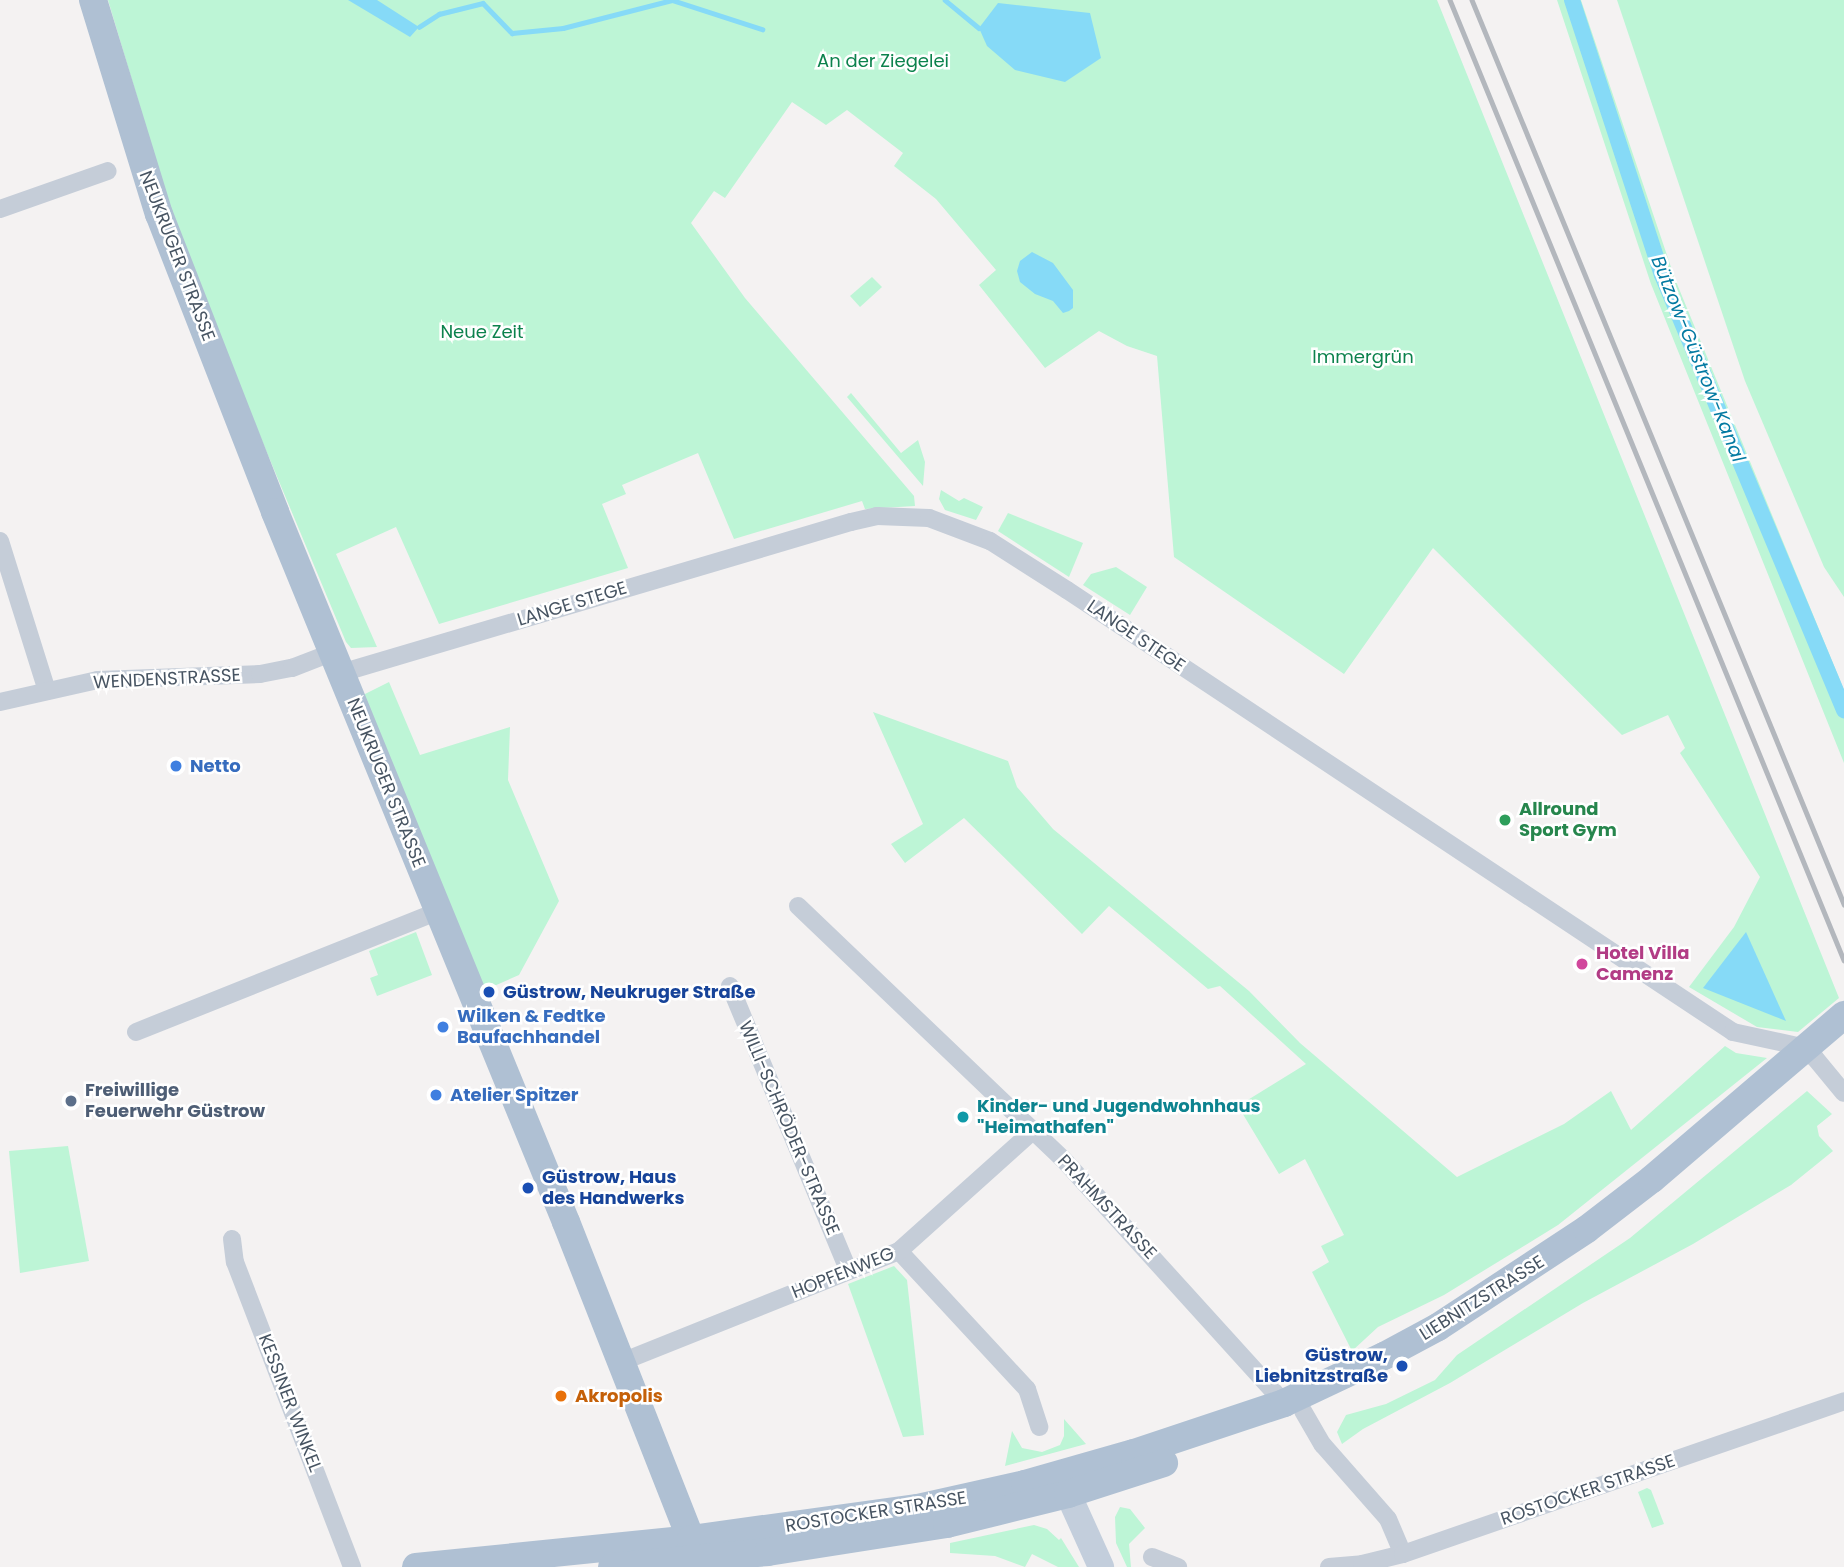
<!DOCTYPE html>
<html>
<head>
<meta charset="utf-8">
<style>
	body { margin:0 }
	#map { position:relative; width:1844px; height:1567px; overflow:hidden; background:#f4f2f2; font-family:Poppins,sans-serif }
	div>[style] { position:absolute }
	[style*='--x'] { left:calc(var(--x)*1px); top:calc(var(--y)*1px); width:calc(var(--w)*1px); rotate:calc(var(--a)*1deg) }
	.green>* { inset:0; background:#bdf5d6 }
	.water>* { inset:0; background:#86daf7 }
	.stream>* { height:4.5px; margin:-2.25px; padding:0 2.25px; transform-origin:2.25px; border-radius:2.25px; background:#86daf7 }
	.canal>* { height:16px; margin:-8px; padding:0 8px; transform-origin:8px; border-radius:8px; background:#86daf7 }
	.street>* { height:18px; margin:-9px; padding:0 9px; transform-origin:9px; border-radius:9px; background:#c5cdd8 }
	.secondary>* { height:26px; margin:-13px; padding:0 13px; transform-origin:13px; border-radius:13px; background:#c3cedc }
	.primary>* { height:28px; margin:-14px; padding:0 14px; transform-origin:14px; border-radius:14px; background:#afc0d3 }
	.rail>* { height:4.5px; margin:-2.25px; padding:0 2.25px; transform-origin:2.25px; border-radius:2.25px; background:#b3b7bd }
	.dots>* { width:19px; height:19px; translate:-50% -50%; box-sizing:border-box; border:4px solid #fff; border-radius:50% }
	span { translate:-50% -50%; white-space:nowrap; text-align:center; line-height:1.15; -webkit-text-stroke:5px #fff; paint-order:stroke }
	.park-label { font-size:18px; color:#0c824d }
	.street-label { font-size:18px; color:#475462 }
	.shop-label { font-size:18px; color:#366cbe; font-weight:700 }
	.left { translate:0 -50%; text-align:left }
	.leisure-label { font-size:18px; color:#27864d; font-weight:700 }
	.hotel-label { font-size:18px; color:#b23c85; font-weight:700 }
	.transit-label { font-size:18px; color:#164399; font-weight:700 }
	.right { translate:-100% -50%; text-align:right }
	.service-label { font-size:18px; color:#4e5e75; font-weight:700 }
	.culture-label { font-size:18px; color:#0d838f; font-weight:700 }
	.food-label { font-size:18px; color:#c56008; font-weight:700 }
	.water-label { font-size:19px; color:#037aa2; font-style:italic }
</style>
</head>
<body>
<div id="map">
	<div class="green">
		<i style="clip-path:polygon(108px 0,1437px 0,1839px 998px,1798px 1032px,1757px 1027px,1689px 987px,1734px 927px,1760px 877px,1680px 753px,1685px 748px,1668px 715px,1622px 735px,1433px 548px,1344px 674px,1174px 557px,1157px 356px,1127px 346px,1099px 331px,1045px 368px,979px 285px,996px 270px,936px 199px,894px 166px,903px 153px,847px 110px,826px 125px,792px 102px,725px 198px,714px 191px,691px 223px,745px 298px,914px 496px,915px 506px,865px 509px,862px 501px,734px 539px,698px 453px,622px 485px,626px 494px,602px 504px,628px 568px,439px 624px,396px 527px,336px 554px,377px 647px,351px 648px,346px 642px,205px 304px,169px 204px)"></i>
		<i style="clip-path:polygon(1557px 0,1581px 0,1675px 279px,1844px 690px,1844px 763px,1651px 284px)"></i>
		<i style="clip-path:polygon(1617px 0,1844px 0,1844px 597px,1824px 567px,1745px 381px)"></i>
		<i style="clip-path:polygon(872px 277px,882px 287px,860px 307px,850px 296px)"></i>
		<i style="clip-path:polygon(851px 393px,901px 453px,918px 440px,925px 462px,923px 486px,847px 397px)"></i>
		<i style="clip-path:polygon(941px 490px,959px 501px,964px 498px,983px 507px,976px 520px,945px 510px,939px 499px)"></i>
		<i style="clip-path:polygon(1008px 513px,1083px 543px,1069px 577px,998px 531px)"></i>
		<i style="clip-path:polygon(1116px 567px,1147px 587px,1130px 615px,1083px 585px,1091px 574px)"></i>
		<i style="clip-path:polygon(389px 682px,420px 755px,510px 727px,508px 780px,559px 901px,519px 975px,485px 990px,363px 695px)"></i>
		<i style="clip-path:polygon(873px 712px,1008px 761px,1017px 787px,1053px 829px,1249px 991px,1300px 1043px,1457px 1177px,1564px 1124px,1611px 1091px,1631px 1130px,1725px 1046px,1736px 1053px,1767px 1058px,1558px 1225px,1444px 1295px,1378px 1327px,1352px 1351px,1312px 1272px,1329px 1262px,1321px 1246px,1344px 1235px,1305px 1159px,1279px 1174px,1238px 1106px,1306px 1064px,1220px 986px,1208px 989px,1109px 906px,1082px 934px,964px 818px,905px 863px,891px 844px,923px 824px)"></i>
		<i style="clip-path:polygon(416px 932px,432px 975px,377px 996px,370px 978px,378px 975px,369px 951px)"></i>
		<i style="clip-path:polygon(1807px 1091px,1832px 1114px,1817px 1126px,1819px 1136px,1833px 1151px,1791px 1185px,1693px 1244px,1583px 1303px,1450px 1383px,1363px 1429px,1342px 1444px,1337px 1432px,1346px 1415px,1386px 1404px,1435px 1380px,1457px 1355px,1630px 1238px)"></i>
		<i style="clip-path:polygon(68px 1146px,89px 1261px,20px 1273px,9px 1151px)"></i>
		<i style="clip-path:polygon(894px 1266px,907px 1280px,924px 1435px,903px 1437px,848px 1284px)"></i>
		<i style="clip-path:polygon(1064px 1419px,1086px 1444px,1005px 1466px,1012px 1431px,1022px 1448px,1042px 1452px,1060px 1445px,1064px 1436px)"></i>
		<i style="clip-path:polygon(1647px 1488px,1651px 1490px,1664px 1524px,1652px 1528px,1638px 1492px)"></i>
		<i style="clip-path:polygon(1120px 1507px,1130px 1509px,1145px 1528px,1129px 1544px,1131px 1567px,1127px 1567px,1116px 1543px,1115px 1517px)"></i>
		<i style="clip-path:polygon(1034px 1525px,1047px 1529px,1059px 1540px,1061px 1538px,1079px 1567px,1058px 1567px,1032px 1554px,1025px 1567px,995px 1556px,950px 1553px,950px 1543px)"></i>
	</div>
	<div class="water">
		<i style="clip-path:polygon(348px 0,377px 0,419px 27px,410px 37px)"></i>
		<i style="clip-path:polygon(998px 3px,1090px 13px,1101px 58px,1065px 82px,1015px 70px,987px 46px,979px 28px)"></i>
		<i style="clip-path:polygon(1032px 252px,1053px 263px,1073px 290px,1073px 308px,1069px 311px,1063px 313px,1053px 301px,1035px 294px,1020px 282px,1017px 271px,1020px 261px)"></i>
		<i style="clip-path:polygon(1746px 932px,1786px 1021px,1703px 988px)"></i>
	</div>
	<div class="stream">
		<i style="--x:945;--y:0;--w:44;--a:39.5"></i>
		<i style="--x:419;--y:27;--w:24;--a:-33"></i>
		<i style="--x:439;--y:14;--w:45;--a:-14"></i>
		<i style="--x:483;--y:3;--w:42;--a:46"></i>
		<i style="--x:512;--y:33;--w:51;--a:-5.6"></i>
		<i style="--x:563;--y:28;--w:113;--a:-14.4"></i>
		<i style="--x:672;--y:0;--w:95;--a:17.9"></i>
	</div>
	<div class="canal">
		<i style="--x:1572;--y:0;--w:289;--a:71.9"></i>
		<i style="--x:1662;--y:275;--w:472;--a:67.3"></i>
	</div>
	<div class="street">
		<i style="--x:0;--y:209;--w:114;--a:-19.4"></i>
		<i style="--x:0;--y:541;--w:157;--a:72.6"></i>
		<i style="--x:341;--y:673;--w:532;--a:-16.49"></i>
		<i style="--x:851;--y:522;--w:27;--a:-13"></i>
		<i style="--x:877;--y:516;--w:52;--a:2.2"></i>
		<i style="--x:929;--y:518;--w:65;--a:20.7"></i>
		<i style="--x:990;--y:541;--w:91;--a:32.5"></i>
		<i style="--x:1067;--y:590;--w:799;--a:33.57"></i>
		<i style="--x:1733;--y:1032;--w:66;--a:12.2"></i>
		<i style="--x:1798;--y:1046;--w:21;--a:35"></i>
		<i style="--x:1815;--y:1058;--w:45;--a:50.4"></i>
		<i style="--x:0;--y:702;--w:100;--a:-12.7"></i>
		<i style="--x:98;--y:680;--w:162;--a:-2.1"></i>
		<i style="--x:260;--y:674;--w:33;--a:-11"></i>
		<i style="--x:292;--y:668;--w:44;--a:-21.3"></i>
		<i style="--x:798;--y:906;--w:366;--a:43.7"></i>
		<i style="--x:1063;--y:1159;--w:329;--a:47.8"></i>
		<i style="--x:730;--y:986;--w:308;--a:67.4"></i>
		<i style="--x:136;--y:1032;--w:325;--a:-21.8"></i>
		<i style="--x:232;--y:1239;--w:23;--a:83"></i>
		<i style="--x:235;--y:1262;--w:327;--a:69"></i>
		<i style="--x:899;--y:1251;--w:188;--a:47.2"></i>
		<i style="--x:1027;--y:1389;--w:40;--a:72"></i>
		<i style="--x:619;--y:1363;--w:302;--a:-21.8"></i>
		<i style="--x:899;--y:1251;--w:181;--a:-41.9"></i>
		<i style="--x:1303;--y:1411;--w:39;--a:60"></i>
		<i style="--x:1323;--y:1445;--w:98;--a:48.7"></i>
		<i style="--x:1388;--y:1519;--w:38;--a:67"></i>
		<i style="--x:1152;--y:1557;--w:28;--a:21"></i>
		<i style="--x:1329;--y:1567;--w:33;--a:-5"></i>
		<i style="--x:1362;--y:1564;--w:42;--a:-13.7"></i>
		<i style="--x:1403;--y:1554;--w:467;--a:-19.1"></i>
	</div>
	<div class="secondary">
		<i style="--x:1060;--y:1476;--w:100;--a:65.7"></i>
	</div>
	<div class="primary">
		<i style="--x:93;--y:0;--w:224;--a:72.9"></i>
		<i style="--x:159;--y:214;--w:320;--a:68.7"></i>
		<i style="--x:275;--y:512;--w:767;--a:67.71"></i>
		<i style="--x:566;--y:1222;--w:363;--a:68.5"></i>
		<i style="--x:416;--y:1567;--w:276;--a:-5.8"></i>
		<i style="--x:691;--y:1539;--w:229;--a:-7.8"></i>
		<i style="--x:918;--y:1508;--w:110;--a:-12.6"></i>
		<i style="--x:1025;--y:1484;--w:113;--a:-15.9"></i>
		<i style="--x:1134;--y:1453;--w:158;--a:-18.4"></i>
		<i style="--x:1284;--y:1403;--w:110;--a:-25.2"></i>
		<i style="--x:1384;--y:1356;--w:61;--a:-28.2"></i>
		<i style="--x:1438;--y:1327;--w:178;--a:-33.3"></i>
		<i style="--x:1587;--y:1229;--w:82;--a:-37.6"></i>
		<i style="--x:1652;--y:1179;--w:253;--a:-40.5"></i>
		<i style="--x:612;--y:1567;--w:157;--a:-5.5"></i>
		<i style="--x:768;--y:1552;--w:181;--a:-8.9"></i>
		<i style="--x:947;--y:1524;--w:125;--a:-13.9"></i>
		<i style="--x:1068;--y:1494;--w:101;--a:-17.9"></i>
	</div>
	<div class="rail">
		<i style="--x:1450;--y:0;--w:1038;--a:67.69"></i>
		<i style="--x:1472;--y:0;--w:978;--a:67.63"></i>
	</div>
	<div class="dots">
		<i style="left:176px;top:766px;background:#3f7fe0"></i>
		<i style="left:1505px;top:820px;background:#2e9e5b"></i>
		<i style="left:1582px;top:964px;background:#d1479c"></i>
		<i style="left:489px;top:992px;background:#1a4fb4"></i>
		<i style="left:443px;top:1027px;background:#3f7fe0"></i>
		<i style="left:436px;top:1095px;background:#3f7fe0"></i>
		<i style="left:71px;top:1101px;background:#5c6f8a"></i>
		<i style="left:963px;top:1117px;background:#0f9aa8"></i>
		<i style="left:528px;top:1188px;background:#1a4fb4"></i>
		<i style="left:1402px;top:1366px;background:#1a4fb4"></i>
		<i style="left:561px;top:1396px;background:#e8710a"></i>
	</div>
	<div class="park-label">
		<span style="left:883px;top:61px">An der Ziegelei</span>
		<span style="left:482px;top:332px">Neue Zeit</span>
		<span style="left:1363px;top:357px">Immergrün</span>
	</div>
	<div class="street-label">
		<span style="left:177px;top:256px;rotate:69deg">NEUKRUGER STRASSE</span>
		<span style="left:572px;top:604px;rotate:-17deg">LANGE STEGE</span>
		<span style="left:1136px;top:636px;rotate:34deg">LANGE STEGE</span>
		<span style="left:167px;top:679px;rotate:-3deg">WENDENSTRASSE</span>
		<span style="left:386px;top:783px;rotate:68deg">NEUKRUGER STRASSE</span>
		<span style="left:789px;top:1128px;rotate:67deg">WILLI-SCHRÖDER-STRASSE</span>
		<span style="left:1107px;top:1207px;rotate:47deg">PRAHMSTRASSE</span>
		<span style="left:843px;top:1273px;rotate:-22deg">HOPFENWEG</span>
		<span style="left:1482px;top:1298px;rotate:-32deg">LIEBNITZSTRASSE</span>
		<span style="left:290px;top:1403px;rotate:69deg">KESSINER WINKEL</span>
		<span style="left:1588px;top:1490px;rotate:-19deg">ROSTOCKER STRASSE</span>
		<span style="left:876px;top:1512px;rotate:-9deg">ROSTOCKER STRASSE</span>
	</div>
	<div class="shop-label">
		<span class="left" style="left:190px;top:766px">Netto</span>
		<span class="left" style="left:457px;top:1027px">Wilken &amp; Fedtke<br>Baufachhandel</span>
		<span class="left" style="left:450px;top:1095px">Atelier Spitzer</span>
	</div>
	<div class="leisure-label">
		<span class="left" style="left:1519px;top:820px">Allround<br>Sport Gym</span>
	</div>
	<div class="hotel-label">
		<span class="left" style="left:1596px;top:964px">Hotel Villa<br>Camenz</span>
	</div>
	<div class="transit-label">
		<span class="left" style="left:503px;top:992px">Güstrow, Neukruger Straße</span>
		<span class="left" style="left:542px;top:1188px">Güstrow, Haus<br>des Handwerks</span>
		<span class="right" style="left:1388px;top:1366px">Güstrow,<br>Liebnitzstraße</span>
	</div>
	<div class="service-label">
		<span class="left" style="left:85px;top:1101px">Freiwillige<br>Feuerwehr Güstrow</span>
	</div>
	<div class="culture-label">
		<span class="left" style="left:977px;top:1117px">Kinder- und Jugendwohnhaus<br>"Heimathafen"</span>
	</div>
	<div class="food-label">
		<span class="left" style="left:575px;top:1396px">Akropolis</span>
	</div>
	<div class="water-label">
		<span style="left:1698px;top:359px;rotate:68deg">Bützow-Güstrow-Kanal</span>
	</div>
</div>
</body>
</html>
